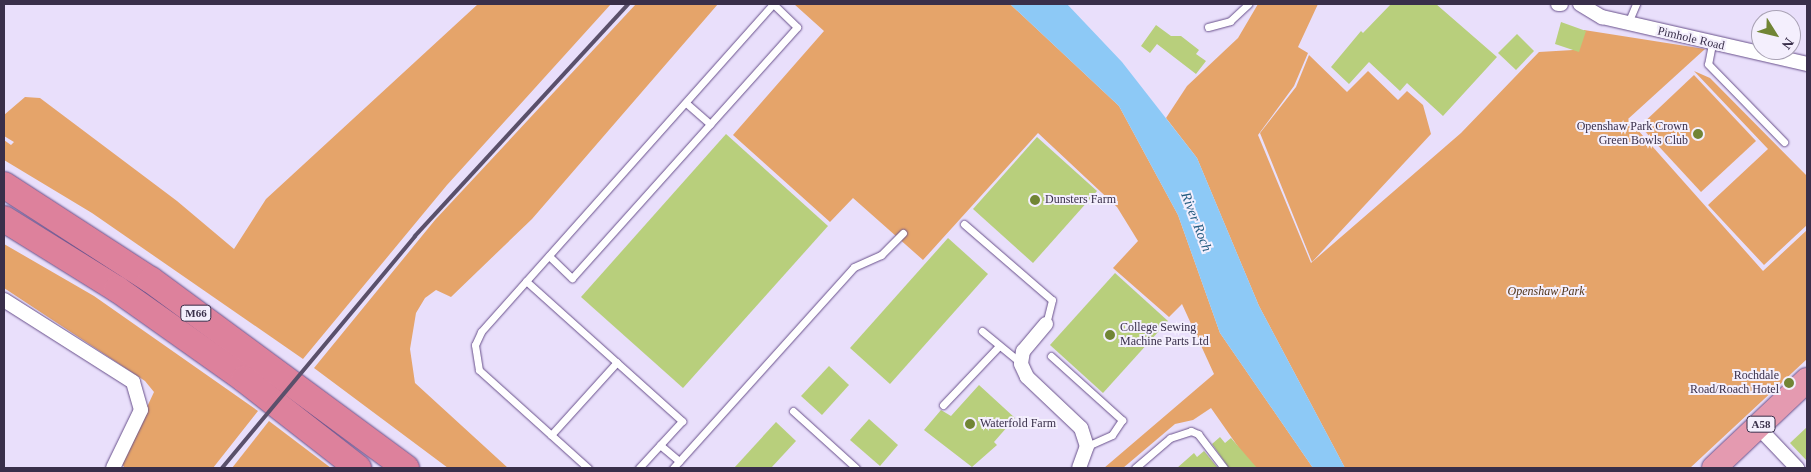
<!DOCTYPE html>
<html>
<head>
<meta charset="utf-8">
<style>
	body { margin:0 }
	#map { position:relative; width:1811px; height:472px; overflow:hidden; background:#e9dffb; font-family:Georgia,serif }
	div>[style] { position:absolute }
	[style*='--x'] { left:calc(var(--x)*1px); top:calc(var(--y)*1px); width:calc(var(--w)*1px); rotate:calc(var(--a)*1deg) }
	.green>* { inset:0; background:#e5a46a }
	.water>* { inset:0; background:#8dc9f6 }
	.building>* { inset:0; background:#b8cf7c }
	.roads { filter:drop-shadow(0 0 1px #68508b) drop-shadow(0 0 1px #68508b) }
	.service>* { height:7px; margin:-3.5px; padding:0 3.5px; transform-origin:3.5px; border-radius:3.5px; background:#fff }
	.minor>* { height:14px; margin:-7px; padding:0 7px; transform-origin:7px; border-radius:7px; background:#fff }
	.trunk>* { height:24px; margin:-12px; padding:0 12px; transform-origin:12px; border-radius:12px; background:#e49ab0 }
	.motorway>* { height:26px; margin:-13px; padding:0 13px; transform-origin:13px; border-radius:13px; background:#dd819c }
	.rail>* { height:4px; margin:-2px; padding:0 2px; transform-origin:2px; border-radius:2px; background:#5a506b }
	.dots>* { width:14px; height:14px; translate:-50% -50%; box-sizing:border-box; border:2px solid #f4effd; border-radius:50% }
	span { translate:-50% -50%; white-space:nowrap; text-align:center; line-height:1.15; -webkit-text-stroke:4px #f4effd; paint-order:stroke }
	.shield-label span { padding:1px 4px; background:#f4effd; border:1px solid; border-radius:4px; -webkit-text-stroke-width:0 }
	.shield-label { font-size:11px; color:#392f4a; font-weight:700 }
	.street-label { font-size:12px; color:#392f4a }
	.poi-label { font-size:12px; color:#392f4a }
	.right { translate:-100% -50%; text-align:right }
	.left { translate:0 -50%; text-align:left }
	.park-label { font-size:12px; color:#50341a; font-style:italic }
	.water-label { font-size:14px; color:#245c81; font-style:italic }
	.frame { position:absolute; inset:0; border:5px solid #392f4a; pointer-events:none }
	.north { position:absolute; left:1751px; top:10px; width:50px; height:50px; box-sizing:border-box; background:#f4effd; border:1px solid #a9a2b5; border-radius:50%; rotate:126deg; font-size:14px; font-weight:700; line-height:20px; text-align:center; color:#392f4a }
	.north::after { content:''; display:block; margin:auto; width:18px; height:22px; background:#718535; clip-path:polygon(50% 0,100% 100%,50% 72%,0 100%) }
</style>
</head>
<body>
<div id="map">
	<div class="green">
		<i style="clip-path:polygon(478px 4px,611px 4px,447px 185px,303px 359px,92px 213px,4px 160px,4px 140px,11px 145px,14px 142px,4px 136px,4px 115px,25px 97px,40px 98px,177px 201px,234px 249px,266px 199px)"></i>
		<i style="clip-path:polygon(636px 4px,718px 4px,532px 219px,451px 297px,436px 290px,425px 298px,416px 313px,410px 349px,415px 383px,508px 468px,448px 468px,314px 368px,435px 220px)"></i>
		<i style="clip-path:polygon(794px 4px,1010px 4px,1119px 106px,1178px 215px,1220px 333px,1313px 468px,1253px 468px,1211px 408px,1193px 420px,1175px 424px,1123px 468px,1104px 468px,1214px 374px,1182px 304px,1169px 317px,1113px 268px,1138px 241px,1117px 207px,1038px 133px,923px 260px,853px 198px,830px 222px,733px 135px,824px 31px)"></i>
		<i style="clip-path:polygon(1258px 4px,1318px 4px,1298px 47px,1308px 53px,1294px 86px,1258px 135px,1311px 263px,1461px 133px,1539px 52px,1573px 50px,1580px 45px,1584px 30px,1705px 49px,1628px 119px,1763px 271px,1807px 230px,1807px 359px,1690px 468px,1345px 468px,1259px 306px,1197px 158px,1166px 118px,1187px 86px,1238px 38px)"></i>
		<i style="clip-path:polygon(1309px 55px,1347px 92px,1368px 71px,1398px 100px,1407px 91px,1423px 105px,1431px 134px,1312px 262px,1260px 133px,1296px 87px)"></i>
		<i style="clip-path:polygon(1694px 71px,1710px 78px,1807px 176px,1807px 225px,1764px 265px,1708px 205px,1768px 149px)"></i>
		<i style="clip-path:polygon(1694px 75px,1756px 141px,1701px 192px,1640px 126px)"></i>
		<i style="clip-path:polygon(4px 244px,94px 296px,258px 411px,213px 468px,125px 468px,121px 463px,154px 392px,145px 381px,4px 288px)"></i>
		<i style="clip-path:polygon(269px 421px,331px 468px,232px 468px)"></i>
	</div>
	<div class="water">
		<i style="clip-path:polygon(1010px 4px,1067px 4px,1122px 62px,1197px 158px,1259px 306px,1345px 468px,1313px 468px,1220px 333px,1178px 215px,1119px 106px)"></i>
	</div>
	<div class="building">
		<i style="clip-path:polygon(1391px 4px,1436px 4px,1497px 57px,1443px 116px,1407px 83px,1400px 91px,1369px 62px,1349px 84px,1331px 67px,1361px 31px,1363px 33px)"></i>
		<i style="clip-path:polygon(1561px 22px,1586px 31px,1579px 52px,1555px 44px)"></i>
		<i style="clip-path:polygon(1156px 25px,1171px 36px,1181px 36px,1199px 50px,1196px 54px,1206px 61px,1196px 74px,1157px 44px,1150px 53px,1141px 46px)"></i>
		<i style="clip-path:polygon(1517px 34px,1534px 51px,1516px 70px,1498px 53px)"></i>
		<i style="clip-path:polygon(726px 134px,828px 226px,683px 388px,581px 297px)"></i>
		<i style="clip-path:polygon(1037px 137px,1097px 191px,1033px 263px,973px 209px)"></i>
		<i style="clip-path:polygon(948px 238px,988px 274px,890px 384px,850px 348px)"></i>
		<i style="clip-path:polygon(1115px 273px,1168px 321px,1103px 393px,1050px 345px)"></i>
		<i style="clip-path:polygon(829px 366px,849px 385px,822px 415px,801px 396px)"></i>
		<i style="clip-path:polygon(979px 385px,1015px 418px,994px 442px,997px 445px,972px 467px,924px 430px,941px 410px,951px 416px)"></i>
		<i style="clip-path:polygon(869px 419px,898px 445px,880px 466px,850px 440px)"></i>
		<i style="clip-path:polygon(776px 422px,796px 441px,771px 468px,734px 468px)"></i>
		<i style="clip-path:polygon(1807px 427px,1807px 461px,1790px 443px)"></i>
		<i style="clip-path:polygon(1220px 437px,1225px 443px,1231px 438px,1257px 468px,1229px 468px,1212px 444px)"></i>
		<i style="clip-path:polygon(1204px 451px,1218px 468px,1177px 468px,1194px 453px,1197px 457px)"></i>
	</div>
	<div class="roads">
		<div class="service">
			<i style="--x:1628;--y:23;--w:21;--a:-67"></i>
			<i style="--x:1208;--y:27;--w:23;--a:-15"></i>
			<i style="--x:1230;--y:21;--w:25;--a:-43"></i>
			<i style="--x:1712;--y:44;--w:20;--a:101"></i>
			<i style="--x:1708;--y:64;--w:109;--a:45.7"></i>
			<i style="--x:686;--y:103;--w:32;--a:41"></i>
			<i style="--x:964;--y:224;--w:116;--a:40.8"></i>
			<i style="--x:1052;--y:300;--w:25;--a:104"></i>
			<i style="--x:549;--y:256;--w:32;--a:44"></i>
			<i style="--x:572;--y:278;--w:337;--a:-48.1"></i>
			<i style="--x:797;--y:27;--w:33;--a:-136"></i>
			<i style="--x:773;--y:4;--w:439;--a:131.7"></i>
			<i style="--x:481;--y:332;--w:14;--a:115"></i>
			<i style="--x:475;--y:345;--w:25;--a:81"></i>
			<i style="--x:479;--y:370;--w:147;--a:42"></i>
			<i style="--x:526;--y:281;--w:210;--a:41.9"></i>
			<i style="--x:682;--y:421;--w:64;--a:132.5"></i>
			<i style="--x:982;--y:331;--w:50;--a:39.4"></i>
			<i style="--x:1051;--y:356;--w:96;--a:42"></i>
			<i style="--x:1122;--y:420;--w:18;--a:124"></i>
			<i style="--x:1112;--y:435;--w:27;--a:156"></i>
			<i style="--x:943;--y:405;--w:81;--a:-46.5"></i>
			<i style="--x:793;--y:411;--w:85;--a:42.1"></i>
			<i style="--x:551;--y:435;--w:98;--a:-47.9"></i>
			<i style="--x:660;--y:445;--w:25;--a:40"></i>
			<i style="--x:673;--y:468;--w:270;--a:-48"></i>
			<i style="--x:854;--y:267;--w:30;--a:-24"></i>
			<i style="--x:881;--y:255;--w:31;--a:-45"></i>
			<i style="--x:1135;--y:468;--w:46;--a:-40.6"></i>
			<i style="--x:1170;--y:438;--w:22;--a:-18"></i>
			<i style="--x:1191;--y:431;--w:8;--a:23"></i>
			<i style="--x:1198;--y:434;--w:43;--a:52.6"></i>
		</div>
		<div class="minor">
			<i style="--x:1558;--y:4;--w:3;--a:0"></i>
			<i style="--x:1580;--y:4;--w:26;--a:31"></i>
			<i style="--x:1602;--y:17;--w:210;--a:12.9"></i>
			<i style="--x:4;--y:300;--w:153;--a:32.4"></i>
			<i style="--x:133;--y:382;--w:29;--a:74"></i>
			<i style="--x:141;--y:410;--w:64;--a:115.8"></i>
			<i style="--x:1046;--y:324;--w:35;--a:130"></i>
			<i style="--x:1023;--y:351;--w:13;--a:99"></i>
			<i style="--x:1021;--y:364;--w:14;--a:65"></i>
			<i style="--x:1027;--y:377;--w:74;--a:43.4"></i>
			<i style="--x:1081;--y:428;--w:19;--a:72"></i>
			<i style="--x:1087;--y:446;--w:23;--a:110"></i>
			<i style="--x:1758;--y:427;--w:57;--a:46.4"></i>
		</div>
		<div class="trunk">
			<i style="--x:1714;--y:468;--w:128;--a:-43.4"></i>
		</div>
		<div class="motorway">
			<i style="--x:4;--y:185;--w:175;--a:32.9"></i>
			<i style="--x:151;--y:280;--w:317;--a:36.4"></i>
			<i style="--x:4;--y:219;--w:133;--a:31.8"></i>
			<i style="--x:117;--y:289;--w:156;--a:35.3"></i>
			<i style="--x:244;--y:379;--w:145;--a:38"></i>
		</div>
	</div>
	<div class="rail">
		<i style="--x:222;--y:468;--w:302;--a:-50.2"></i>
		<i style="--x:415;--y:236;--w:315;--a:-47.4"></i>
	</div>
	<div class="dots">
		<i style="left:1698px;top:134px;background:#718535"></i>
		<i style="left:1035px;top:200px;background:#718535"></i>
		<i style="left:1110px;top:335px;background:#718535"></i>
		<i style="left:1789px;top:383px;background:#718535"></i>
		<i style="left:970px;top:424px;background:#718535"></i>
	</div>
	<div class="shield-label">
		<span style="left:196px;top:313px">M66</span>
		<span style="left:1761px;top:424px">A58</span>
	</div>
	<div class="street-label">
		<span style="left:1691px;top:39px;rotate:13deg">Pimhole Road</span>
	</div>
	<div class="poi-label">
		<span class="right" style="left:1688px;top:134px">Openshaw Park Crown<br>Green Bowls Club</span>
		<span class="left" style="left:1045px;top:200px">Dunsters Farm</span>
		<span class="left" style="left:1120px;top:335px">College Sewing<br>Machine Parts Ltd</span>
		<span class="right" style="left:1779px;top:383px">Rochdale<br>Road/Roach Hotel</span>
		<span class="left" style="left:980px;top:424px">Waterfold Farm</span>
	</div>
	<div class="park-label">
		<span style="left:1546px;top:292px">Openshaw Park</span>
	</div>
	<div class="water-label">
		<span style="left:1196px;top:222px;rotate:69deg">River Roch</span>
	</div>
	<div class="frame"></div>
	<div class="north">N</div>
</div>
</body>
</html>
